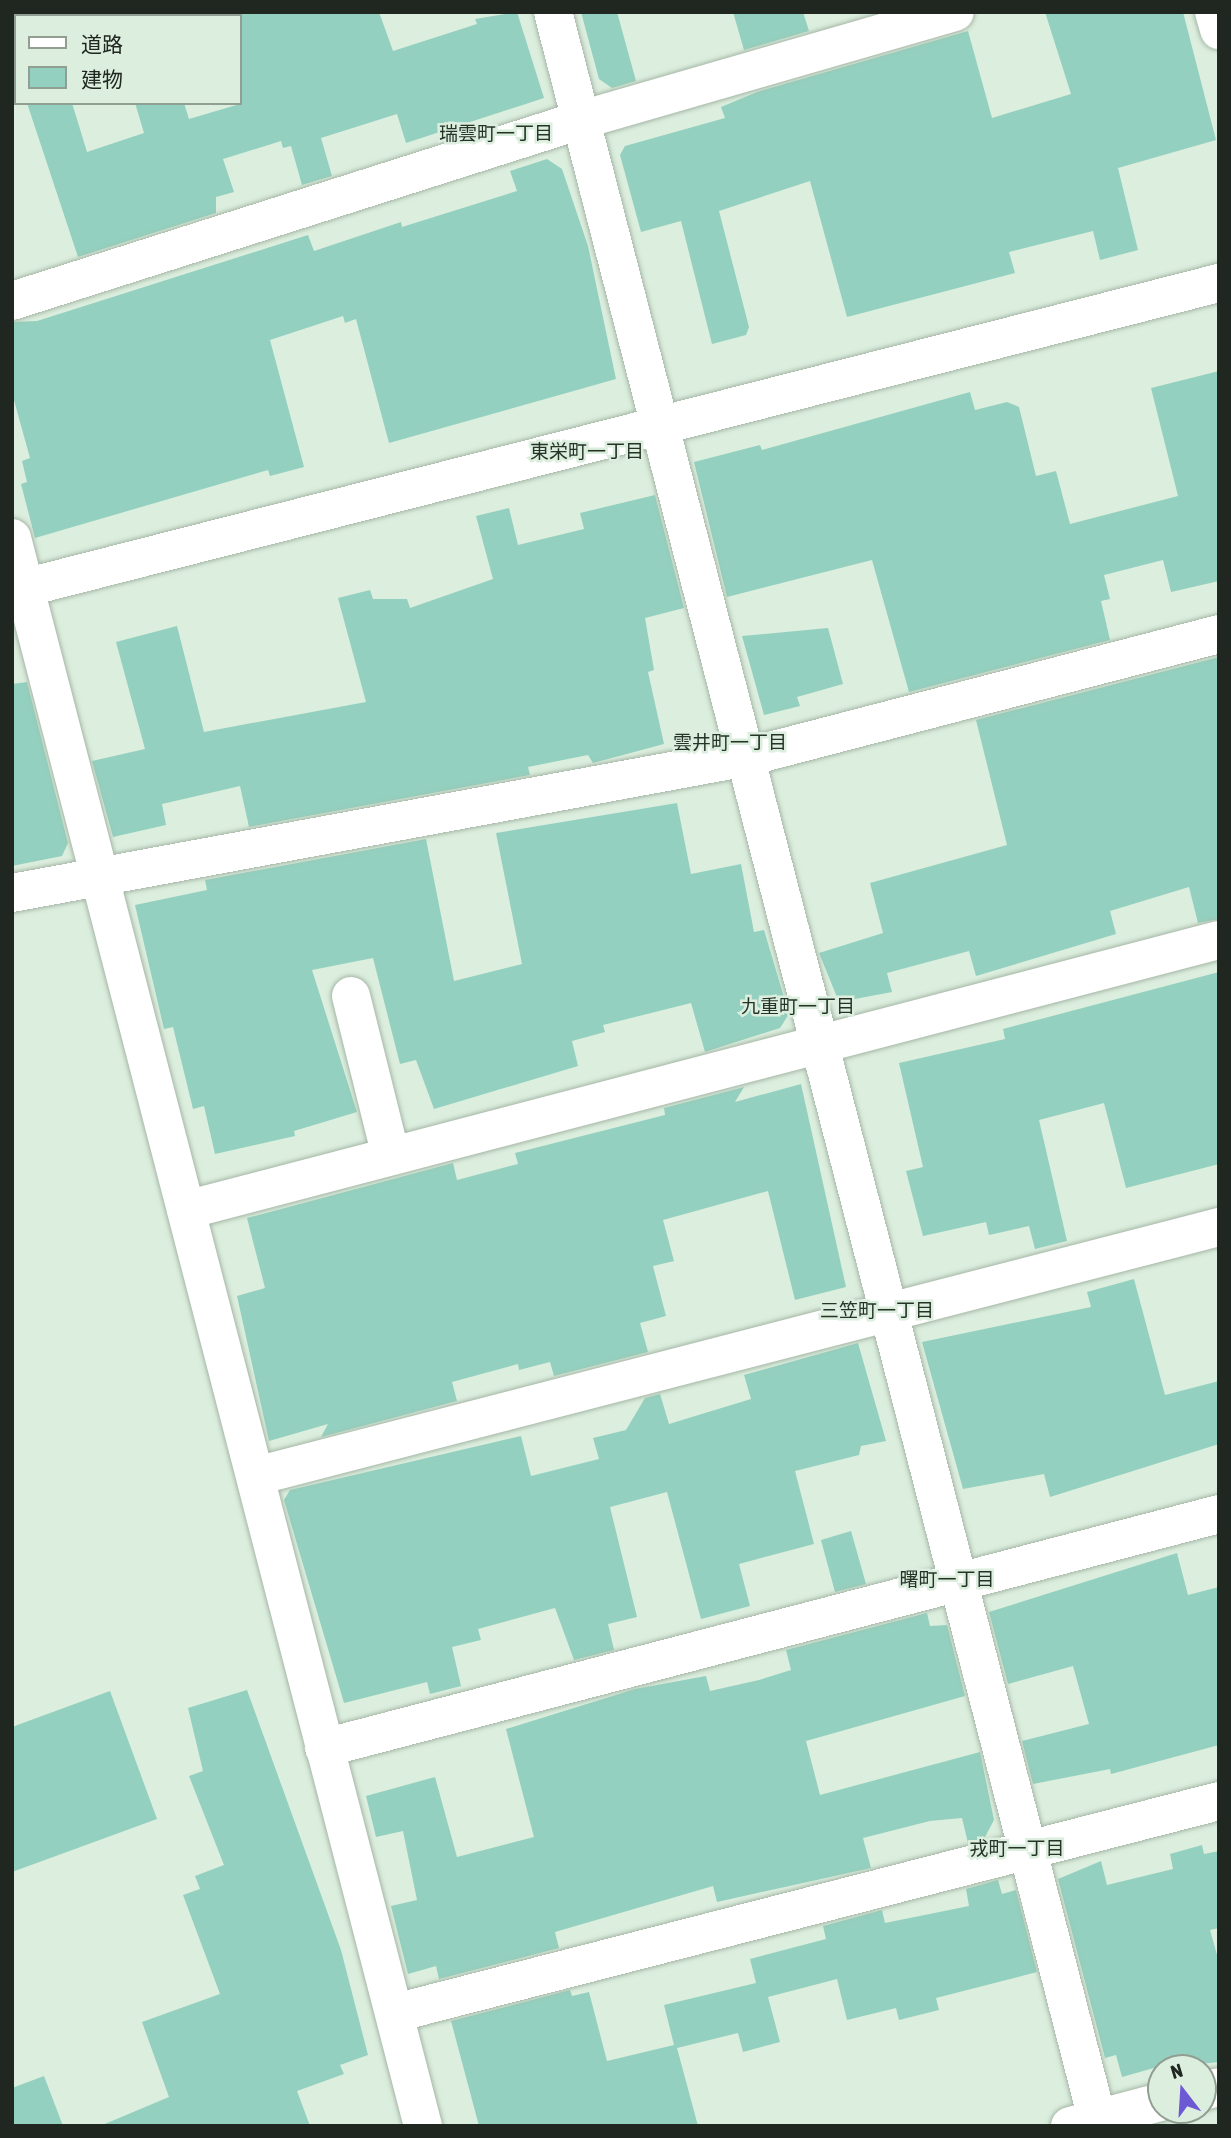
<!DOCTYPE html>
<html>
<head>
<meta charset="utf-8">
<style>
	body { margin:0 }
	#map { position:relative; width:1231px; height:2138px; overflow:hidden; background:#dceede; font-family:"Asap Condensed","Noto Sans JP",sans-serif }
	div>[style] { position:absolute }
	[style*='--x'] { left:calc(var(--x)*1px); top:calc(var(--y)*1px); width:calc(var(--w)*1px); rotate:calc(var(--a)*1deg) }
	.building>* { inset:0; background:#94d0bf }
	.roads { filter:drop-shadow(0 0 2px #a5b6a6) drop-shadow(0 0 2px #a5b6a6) }
	.street>* { height:38px; margin:-19px; padding:0 19px; transform-origin:19px; border-radius:19px; background:#fff }
	.secondary>* { height:38px; margin:-19px; padding:0 19px; transform-origin:19px; border-radius:19px; background:#fff }
	span { translate:-50% -50%; white-space:nowrap; text-align:center; line-height:1.15; -webkit-text-stroke:5px #dceede; paint-order:stroke }
	.neighbourhood-label { font-size:19px; color:#263428 }
	.frame { position:absolute; inset:0; border:14px solid #202620; pointer-events:none }
	.legend { position:absolute; left:14px; top:14px; width:228px; height:91px; box-sizing:border-box; background:#dceede; border:2px solid #919e92; margin:0; padding:9px 12px; list-style:none; font-size:21px; color:#202620 }
	.legend li { display:flex; align-items:center; gap:14px; height:35px }
	.legend b { width:35px; border:2px solid #919e92 }
	.north { position:absolute; left:1147px; top:2054px; width:70px; height:70px; box-sizing:border-box; background:#dceede; border:2px solid #919e92; border-radius:50%; rotate:343deg; font-size:19px; font-weight:700; line-height:28px; text-align:center; color:#202620 }
	.north::after { content:''; display:block; margin:auto; width:24px; height:32px; background:#6d59d3; clip-path:polygon(50% 0,100% 100%,50% 72%,0 100%) }
</style>
</head>
<body>
<div id="map">
	<div class="building">
		<i style="clip-path:polygon(240px 12px,379px 12px,393px 51px,477px 24px,475px 19px,517px 12px,544px 98px,406px 143px,397px 114px,321px 138px,332px 176px,302px 185px,291px 146px,283px 148px,281px 141px,223px 159px,234px 192px,216px 197px,216px 213px,78px 257px,27px 103px,72px 103px,87px 152px,144px 133px,135px 103px,184px 103px,189px 119px,240px 104px)"></i>
		<i style="clip-path:polygon(581px 12px,617px 12px,636px 81px,612px 88px,599px 79px)"></i>
		<i style="clip-path:polygon(733px 12px,803px 12px,809px 31px,744px 50px)"></i>
		<i style="clip-path:polygon(1045px 12px,1183px 12px,1216px 140px,1118px 168px,1138px 250px,1100px 260px,1093px 231px,1009px 252px,1015px 273px,847px 317px,810px 181px,719px 211px,749px 327px,746px 335px,712px 344px,681px 221px,641px 232px,620px 155px,625px 146px,725px 118px,721px 107px,757px 92px,968px 31px,992px 118px,1071px 94px)"></i>
		<i style="clip-path:polygon(547px 159px,562px 169px,588px 246px,616px 379px,389px 443px,356px 319px,345px 323px,343px 316px,270px 340px,304px 467px,270px 476px,268px 470px,35px 538px,21px 484px,27px 482px,22px 461px,30px 458px,12px 393px,12px 322px,37px 321px,308px 235px,314px 251px,401px 222px,402px 227px,517px 191px,510px 171px)"></i>
		<i style="clip-path:polygon(1219px 371px,1219px 581px,1171px 592px,1163px 560px,1104px 575px,1110px 599px,1101px 601px,1110px 640px,909px 692px,872px 560px,727px 597px,694px 462px,760px 445px,762px 450px,970px 392px,975px 410px,1007px 402px,1019px 407px,1036px 476px,1056px 471px,1070px 524px,1178px 496px,1151px 388px)"></i>
		<i style="clip-path:polygon(655px 495px,684px 608px,645px 618px,654px 670px,648px 672px,664px 744px,593px 763px,588px 755px,528px 767px,530px 775px,249px 827px,240px 786px,162px 804px,166px 825px,113px 837px,92px 761px,145px 749px,116px 642px,177px 626px,204px 732px,366px 702px,338px 598px,370px 590px,373px 599px,407px 599px,410px 608px,493px 579px,476px 516px,509px 508px,518px 545px,584px 529px,580px 513px)"></i>
		<i style="clip-path:polygon(828px 628px,843px 684px,797px 697px,800px 706px,764px 715px,742px 636px)"></i>
		<i style="clip-path:polygon(1219px 657px,1219px 919px,1198px 923px,1189px 887px,1110px 911px,1116px 934px,976px 976px,969px 951px,887px 973px,892px 992px,839px 1002px,819px 953px,883px 933px,870px 883px,1007px 845px,976px 720px)"></i>
		<i style="clip-path:polygon(27px 682px,68px 843px,62px 856px,12px 866px,12px 684px)"></i>
		<i style="clip-path:polygon(677px 803px,691px 874px,741px 864px,754px 932px,764px 930px,789px 1014px,780px 1028px,705px 1052px,691px 1003px,603px 1025px,605px 1032px,572px 1041px,578px 1066px,434px 1109px,416px 1060px,400px 1064px,373px 958px,312px 970px,357px 1112px,294px 1131px,295px 1136px,215px 1154px,204px 1106px,193px 1109px,173px 1027px,164px 1029px,135px 905px,207px 890px,205px 880px,426px 839px,454px 981px,522px 964px,496px 833px)"></i>
		<i style="clip-path:polygon(1219px 972px,1219px 1164px,1126px 1188px,1104px 1103px,1039px 1120px,1067px 1241px,1035px 1249px,1029px 1226px,989px 1235px,986px 1222px,923px 1236px,906px 1171px,923px 1167px,899px 1063px,1005px 1039px,1003px 1029px)"></i>
		<i style="clip-path:polygon(801px 1084px,846px 1287px,795px 1300px,768px 1191px,663px 1220px,674px 1261px,653px 1266px,666px 1316px,640px 1323px,648px 1352px,554px 1376px,550px 1362px,519px 1370px,518px 1364px,452px 1382px,457px 1401px,321px 1437px,328px 1424px,269px 1441px,237px 1296px,265px 1288px,247px 1218px,453px 1163px,457px 1180px,518px 1164px,515px 1153px,665px 1115px,664px 1108px,744px 1087px,735px 1102px)"></i>
		<i style="clip-path:polygon(1134px 1279px,1165px 1395px,1219px 1381px,1219px 1444px,1050px 1497px,1044px 1474px,963px 1489px,922px 1342px,1091px 1307px,1087px 1292px)"></i>
		<i style="clip-path:polygon(858px 1343px,886px 1441px,861px 1446px,859px 1455px,795px 1471px,814px 1544px,739px 1564px,750px 1606px,701px 1619px,667px 1492px,610px 1507px,637px 1617px,608px 1624px,614px 1650px,574px 1660px,555px 1608px,478px 1629px,481px 1640px,452px 1647px,461px 1686px,430px 1694px,427px 1682px,344px 1703px,284px 1500px,290px 1490px,521px 1436px,531px 1476px,599px 1459px,593px 1438px,626px 1430px,645px 1398px,660px 1394px,669px 1424px,751px 1399px,744px 1375px)"></i>
		<i style="clip-path:polygon(851px 1531px,866px 1584px,835px 1592px,821px 1540px)"></i>
		<i style="clip-path:polygon(1177px 1553px,1188px 1595px,1219px 1587px,1219px 1745px,1111px 1774px,1110px 1769px,1033px 1784px,1022px 1741px,1089px 1724px,1073px 1666px,1008px 1684px,989px 1612px)"></i>
		<i style="clip-path:polygon(927px 1613px,930px 1626px,947px 1625px,965px 1696px,806px 1741px,820px 1795px,980px 1752px,994px 1820px,984px 1839px,968px 1843px,962px 1818px,930px 1821px,863px 1838px,871px 1868px,717px 1902px,713px 1886px,555px 1932px,559px 1948px,439px 1979px,436px 1966px,408px 1974px,391px 1906px,417px 1900px,403px 1831px,376px 1837px,366px 1796px,435px 1777px,457px 1857px,534px 1837px,506px 1729px,635px 1689px,706px 1676px,710px 1691px,759px 1680px,791px 1670px,786px 1650px)"></i>
		<i style="clip-path:polygon(247px 1690px,341px 1950px,368px 2055px,340px 2065px,344px 2074px,297px 2091px,310px 2126px,100px 2126px,169px 2097px,142px 2022px,220px 1994px,183px 1895px,200px 1889px,195px 1876px,224px 1865px,189px 1776px,203px 1771px,188px 1708px)"></i>
		<i style="clip-path:polygon(110px 1691px,157px 1819px,12px 1872px,12px 1727px)"></i>
		<i style="clip-path:polygon(1202px 1845px,1204px 1854px,1219px 1851px,1219px 1928px,1210px 1930px,1219px 1962px,1219px 2062px,1161px 2068px,1156px 2078px,1154px 2068px,1122px 2077px,1116px 2055px,1105px 2058px,1058px 1879px,1101px 1861px,1107px 1885px,1173px 1869px,1170px 1854px)"></i>
		<i style="clip-path:polygon(998px 1880px,1002px 1894px,1016px 1890px,1037px 1972px,936px 1998px,939px 2010px,899px 2020px,896px 2008px,847px 2020px,837px 1979px,768px 1997px,780px 2042px,743px 2052px,738px 2033px,677px 2048px,698px 2126px,479px 2126px,451px 2021px,570px 1990px,572px 1996px,589px 1992px,607px 2061px,674px 2045px,664px 2005px,756px 1983px,750px 1959px,826px 1939px,823px 1926px,882px 1910px,885px 1923px,969px 1906px,966px 1889px)"></i>
		<i style="clip-path:polygon(44px 2076px,63px 2126px,12px 2126px,12px 2088px)"></i>
	</div>
	<div class="roads">
		<div class="street">
			<i style="--x:553;--y:12;--w:2183;--a:75.52"></i>
			<i style="--x:1214;--y:12;--w:19;--a:74"></i>
			<i style="--x:101;--y:16;--w:11;--a:-22"></i>
			<i style="--x:12;--y:49;--w:4;--a:-14"></i>
			<i style="--x:12;--y:301;--w:597;--a:-17.65"></i>
			<i style="--x:581;--y:120;--w:389;--a:-16.1"></i>
			<i style="--x:12;--y:538;--w:1640;--a:75.49"></i>
			<i style="--x:12;--y:893;--w:747;--a:-10.48"></i>
			<i style="--x:747;--y:757;--w:488;--a:-14.6"></i>
			<i style="--x:351;--y:996;--w:165;--a:76"></i>
			<i style="--x:186;--y:1210;--w:1068;--a:-14.65"></i>
			<i style="--x:256;--y:1476;--w:995;--a:-14.5"></i>
			<i style="--x:324;--y:1748;--w:925;--a:-14.65"></i>
			<i style="--x:395;--y:2013;--w:851;--a:-14.43"></i>
			<i style="--x:1203;--y:2091;--w:16;--a:-14"></i>
			<i style="--x:1070;--y:2126;--w:94;--a:-14.8"></i>
		</div>
		<div class="secondary">
			<i style="--x:12;--y:591;--w:1246;--a:-14.32"></i>
		</div>
	</div>
	<div class="neighbourhood-label">
		<span style="left:496px;top:134px">瑞雲町一丁目</span>
		<span style="left:587px;top:452px">東栄町一丁目</span>
		<span style="left:730px;top:743px">雲井町一丁目</span>
		<span style="left:798px;top:1007px">九重町一丁目</span>
		<span style="left:877px;top:1311px">三笠町一丁目</span>
		<span style="left:947px;top:1580px">曙町一丁目</span>
		<span style="left:1017px;top:1849px">戎町一丁目</span>
	</div>
	<div class="frame"></div>
	<ul class="legend">
	<li><b style="height:9px;background:#fff"></b>道路</li>
	<li><b style="height:19px;background:#94d0bf"></b>建物</li>
	</ul>
	<div class="north">N</div>
</div>
</body>
</html>
